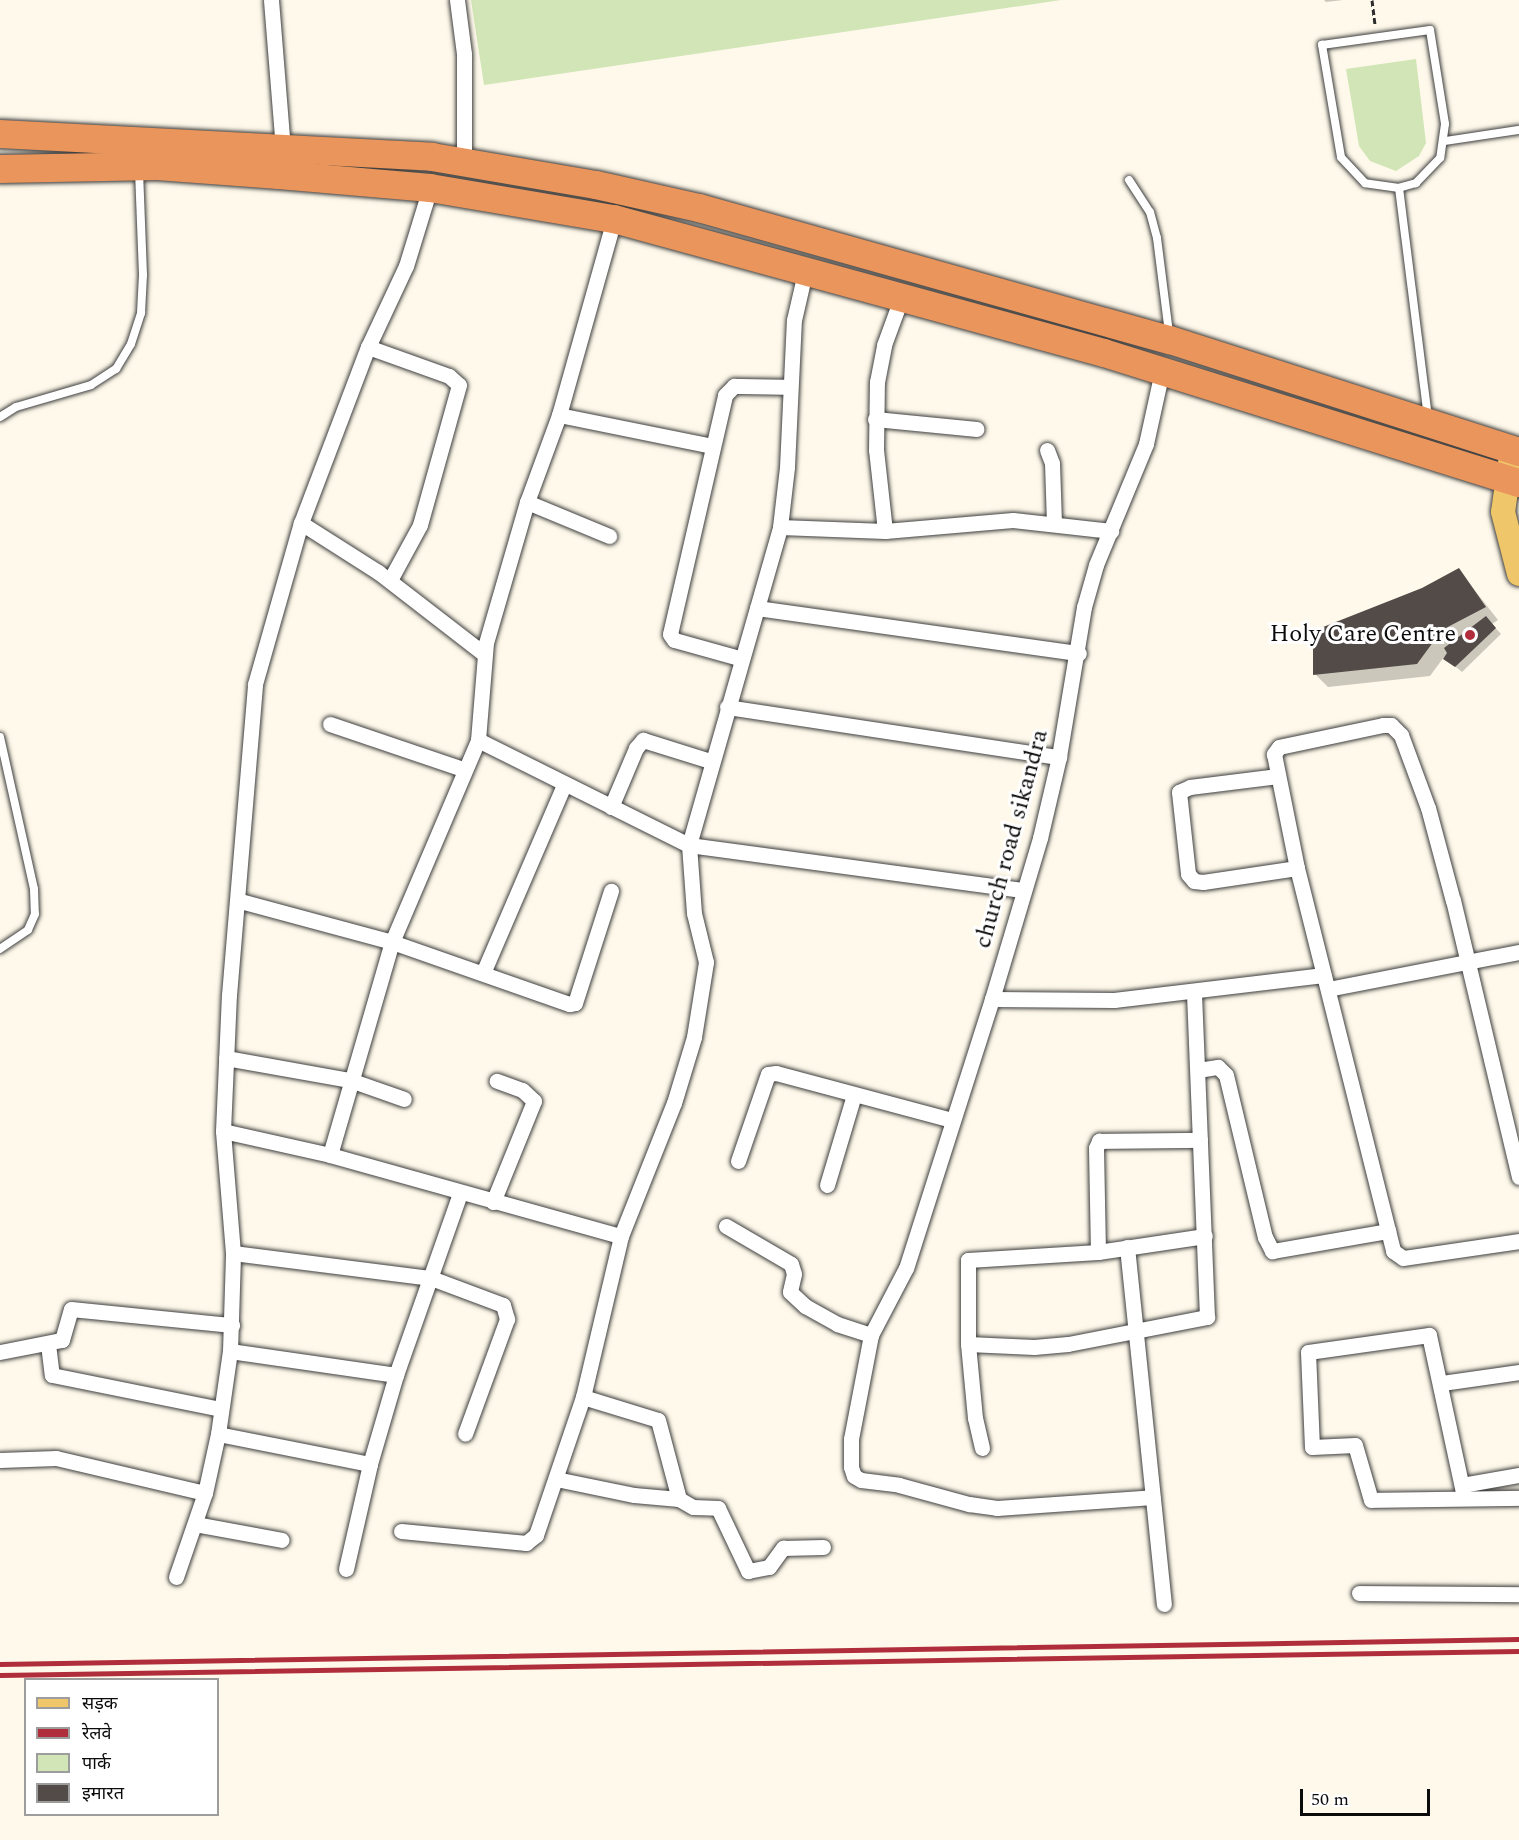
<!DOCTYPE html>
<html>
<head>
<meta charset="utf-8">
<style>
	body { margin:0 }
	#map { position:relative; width:1519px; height:1840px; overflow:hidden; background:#fef9ea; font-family:Spectral,"Noto Sans Devanagari",serif }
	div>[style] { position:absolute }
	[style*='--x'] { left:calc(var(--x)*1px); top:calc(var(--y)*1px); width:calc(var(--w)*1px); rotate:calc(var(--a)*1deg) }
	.green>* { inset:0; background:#d1e5b7 }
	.shadow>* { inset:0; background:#0003 }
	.building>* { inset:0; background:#524b48 }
	.path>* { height:3px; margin-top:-1.5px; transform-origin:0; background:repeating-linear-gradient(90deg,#2d2d2d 0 6px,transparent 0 9px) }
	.roads { filter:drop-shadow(0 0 2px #3e3e3e) drop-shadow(0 0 2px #3e3e3e) }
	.lane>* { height:8px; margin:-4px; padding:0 4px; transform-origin:4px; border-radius:4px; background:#fff }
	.street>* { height:15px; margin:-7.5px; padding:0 7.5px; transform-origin:7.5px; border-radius:7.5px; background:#fff }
	.primary>* { height:24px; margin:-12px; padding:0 12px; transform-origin:12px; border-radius:12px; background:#efc669 }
	.highway>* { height:28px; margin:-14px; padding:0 14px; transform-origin:14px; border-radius:14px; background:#ea955c }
	.rail>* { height:4.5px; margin:-2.25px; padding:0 2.25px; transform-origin:2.25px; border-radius:2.25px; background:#b02e3b }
	.dots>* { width:16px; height:16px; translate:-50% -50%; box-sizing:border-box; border:3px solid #fff; border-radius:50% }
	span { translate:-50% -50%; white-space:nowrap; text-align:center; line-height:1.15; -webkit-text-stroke:6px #fff; paint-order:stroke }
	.poi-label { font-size:24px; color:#0b0b0b }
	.right { translate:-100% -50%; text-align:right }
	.street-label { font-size:24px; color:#0b0b0b }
	.legend { position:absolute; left:24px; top:1678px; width:195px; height:138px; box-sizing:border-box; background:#fff; border:2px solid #9d9d9d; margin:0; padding:8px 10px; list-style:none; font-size:18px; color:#0b0b0b }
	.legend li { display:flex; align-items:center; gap:12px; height:30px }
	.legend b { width:30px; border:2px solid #9d9d9d }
	.scale { position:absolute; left:1300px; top:1789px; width:130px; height:27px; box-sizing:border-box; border:3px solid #0b0b0b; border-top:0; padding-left:8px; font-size:18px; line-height:21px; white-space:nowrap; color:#0b0b0b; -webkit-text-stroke:4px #fff; paint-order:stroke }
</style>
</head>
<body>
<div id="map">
	<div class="green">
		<i style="clip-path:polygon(471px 0,1061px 0,484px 85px)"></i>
		<i style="clip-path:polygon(1416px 59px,1426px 143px,1419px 156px,1396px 171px,1370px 161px,1359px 146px,1346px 69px)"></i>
	</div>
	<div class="shadow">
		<i style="clip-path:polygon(1324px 0,1343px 0,1326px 2px)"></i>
		<i style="clip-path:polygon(1459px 570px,1498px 620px,1492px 624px,1501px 634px,1462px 672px,1444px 657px,1430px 676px,1328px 687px,1315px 674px,1422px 589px)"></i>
	</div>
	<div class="building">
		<i style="clip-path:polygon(1459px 568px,1486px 607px,1442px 630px,1417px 664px,1313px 675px,1313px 631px,1422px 588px)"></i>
		<i style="clip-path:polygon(1486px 616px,1496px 628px,1455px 667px,1443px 659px,1447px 653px,1444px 648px)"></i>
	</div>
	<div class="path">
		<i style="--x:1372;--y:0;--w:25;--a:83"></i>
	</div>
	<div class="roads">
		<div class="lane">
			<i style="--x:1430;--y:30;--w:95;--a:80.9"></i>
			<i style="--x:1445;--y:124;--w:34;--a:98"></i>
			<i style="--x:1440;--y:158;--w:35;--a:134"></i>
			<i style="--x:1416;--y:183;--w:18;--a:164"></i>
			<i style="--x:1399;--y:188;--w:34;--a:-172"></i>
			<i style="--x:1365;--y:183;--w:35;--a:-133"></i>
			<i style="--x:1341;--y:157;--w:114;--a:-99.6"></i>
			<i style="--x:1322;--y:45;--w:109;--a:-7.9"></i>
			<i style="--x:1445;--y:141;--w:75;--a:-8.5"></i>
			<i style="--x:1129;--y:180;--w:38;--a:57"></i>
			<i style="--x:1150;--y:212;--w:27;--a:75"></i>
			<i style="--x:1157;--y:238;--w:96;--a:82.8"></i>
			<i style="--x:1399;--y:188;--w:230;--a:82.8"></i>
			<i style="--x:0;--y:417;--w:19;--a:-32"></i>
			<i style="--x:16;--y:407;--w:78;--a:-16.3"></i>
			<i style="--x:91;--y:385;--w:30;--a:-33"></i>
			<i style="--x:116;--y:369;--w:29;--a:-59"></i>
			<i style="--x:131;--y:344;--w:33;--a:-72"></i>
			<i style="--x:141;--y:313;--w:38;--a:-87"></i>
			<i style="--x:143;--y:275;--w:104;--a:-92.2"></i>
			<i style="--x:0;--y:737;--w:156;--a:77.4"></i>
			<i style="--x:34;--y:889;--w:25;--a:88"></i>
			<i style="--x:35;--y:914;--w:17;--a:114"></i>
			<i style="--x:28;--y:930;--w:34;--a:146"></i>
		</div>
		<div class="street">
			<i style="--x:271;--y:0;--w:148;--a:85.4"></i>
			<i style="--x:457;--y:0;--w:54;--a:82.6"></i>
			<i style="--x:464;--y:54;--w:107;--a:90"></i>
			<i style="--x:368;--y:347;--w:86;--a:19.7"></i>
			<i style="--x:449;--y:376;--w:13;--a:42"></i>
			<i style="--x:459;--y:385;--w:145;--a:105.6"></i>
			<i style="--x:420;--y:525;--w:63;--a:118.6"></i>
			<i style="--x:1162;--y:371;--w:75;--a:102.4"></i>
			<i style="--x:1146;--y:444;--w:131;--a:112.5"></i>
			<i style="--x:1096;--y:565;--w:44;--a:105.9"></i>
			<i style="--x:1084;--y:607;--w:152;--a:99.5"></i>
			<i style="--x:1059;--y:757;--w:83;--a:103.2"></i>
			<i style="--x:1040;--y:838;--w:168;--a:106.6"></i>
			<i style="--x:992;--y:999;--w:122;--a:0.5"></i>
			<i style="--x:1114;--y:1000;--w:211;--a:-6.8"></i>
			<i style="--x:559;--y:415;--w:157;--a:11.4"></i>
			<i style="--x:875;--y:419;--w:102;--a:5.6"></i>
			<i style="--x:1047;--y:450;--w:14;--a:69"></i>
			<i style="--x:1052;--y:463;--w:59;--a:88.1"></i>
			<i style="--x:527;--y:502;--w:89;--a:22.5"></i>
			<i style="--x:301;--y:523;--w:91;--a:32.5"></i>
			<i style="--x:378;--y:572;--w:134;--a:37.7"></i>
			<i style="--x:780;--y:527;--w:105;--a:2.2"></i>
			<i style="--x:885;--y:531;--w:128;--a:-4.9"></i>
			<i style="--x:1013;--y:520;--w:99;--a:6.4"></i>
			<i style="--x:885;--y:531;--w:81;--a:-96.3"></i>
			<i style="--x:876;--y:450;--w:68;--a:-89.2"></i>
			<i style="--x:877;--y:382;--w:38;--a:-79"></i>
			<i style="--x:884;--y:345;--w:52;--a:-69.8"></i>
			<i style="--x:757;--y:608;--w:325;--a:8"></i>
			<i style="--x:739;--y:658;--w:67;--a:-164.5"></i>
			<i style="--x:674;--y:640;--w:7;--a:-124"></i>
			<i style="--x:670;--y:634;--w:245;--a:-77"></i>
			<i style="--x:725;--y:395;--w:13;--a:-45"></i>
			<i style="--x:734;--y:386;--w:56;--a:1"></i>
			<i style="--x:727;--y:707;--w:336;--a:8.6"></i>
			<i style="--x:330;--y:724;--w:140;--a:18.7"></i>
			<i style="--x:478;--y:740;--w:236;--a:26.5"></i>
			<i style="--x:689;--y:845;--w:331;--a:-74"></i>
			<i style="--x:780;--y:527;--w:60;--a:-83.3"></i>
			<i style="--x:787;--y:467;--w:147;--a:-87.3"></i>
			<i style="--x:794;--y:320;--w:53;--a:-77"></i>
			<i style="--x:1278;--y:776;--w:89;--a:172.9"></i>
			<i style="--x:1190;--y:787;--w:12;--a:156"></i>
			<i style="--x:1179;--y:792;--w:82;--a:83.7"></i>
			<i style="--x:1188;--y:874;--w:9;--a:49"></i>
			<i style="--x:1194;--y:881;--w:9;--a:6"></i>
			<i style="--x:1203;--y:882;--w:95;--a:-8.5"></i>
			<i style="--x:611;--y:807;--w:64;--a:-67"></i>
			<i style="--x:636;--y:748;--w:11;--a:-49"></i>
			<i style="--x:643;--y:740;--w:70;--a:17.4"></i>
			<i style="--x:240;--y:901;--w:157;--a:15.1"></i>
			<i style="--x:392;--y:942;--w:188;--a:19.3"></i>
			<i style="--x:569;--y:1004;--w:6;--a:-9"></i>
			<i style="--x:575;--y:1003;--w:118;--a:-72.2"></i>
			<i style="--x:483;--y:973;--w:205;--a:-66.7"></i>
			<i style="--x:1328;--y:989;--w:195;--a:-11"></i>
			<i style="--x:992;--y:999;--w:282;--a:107.7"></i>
			<i style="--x:906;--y:1268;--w:76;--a:117.6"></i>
			<i style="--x:871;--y:1335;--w:106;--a:100.9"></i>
			<i style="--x:851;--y:1439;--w:28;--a:90"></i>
			<i style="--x:851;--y:1467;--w:9;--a:72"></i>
			<i style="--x:854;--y:1476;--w:8;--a:30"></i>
			<i style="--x:861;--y:1480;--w:38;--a:7"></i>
			<i style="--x:899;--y:1485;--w:73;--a:15.2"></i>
			<i style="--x:969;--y:1504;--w:28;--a:8"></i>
			<i style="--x:997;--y:1508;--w:156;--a:-4"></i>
			<i style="--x:226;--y:1058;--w:126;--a:10.1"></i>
			<i style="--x:350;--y:1080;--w:57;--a:19.4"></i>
			<i style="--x:1198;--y:1070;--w:20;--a:-9"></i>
			<i style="--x:1218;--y:1067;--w:11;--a:45"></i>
			<i style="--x:1226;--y:1075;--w:167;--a:76.5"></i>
			<i style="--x:1265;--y:1237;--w:16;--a:63"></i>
			<i style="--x:1272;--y:1251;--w:118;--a:-9.8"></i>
			<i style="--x:223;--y:1131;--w:110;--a:12.6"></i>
			<i style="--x:330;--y:1155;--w:302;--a:15.6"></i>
			<i style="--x:330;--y:1155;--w:222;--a:-73.8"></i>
			<i style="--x:392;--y:942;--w:220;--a:-66.9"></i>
			<i style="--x:478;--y:740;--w:97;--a:-85.3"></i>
			<i style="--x:486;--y:643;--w:147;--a:-73.8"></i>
			<i style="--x:527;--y:502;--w:93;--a:-69.8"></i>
			<i style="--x:559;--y:415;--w:204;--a:-74.3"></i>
			<i style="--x:738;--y:1161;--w:92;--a:-71"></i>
			<i style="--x:768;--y:1074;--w:8;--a:-7"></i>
			<i style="--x:776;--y:1073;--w:181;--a:15"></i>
			<i style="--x:1519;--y:1177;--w:284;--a:-103.4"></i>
			<i style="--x:1453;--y:901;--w:96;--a:-105"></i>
			<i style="--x:1428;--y:808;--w:78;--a:-110.3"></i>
			<i style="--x:1401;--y:735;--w:14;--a:-135"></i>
			<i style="--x:1391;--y:725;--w:8;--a:180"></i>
			<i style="--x:1383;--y:725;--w:106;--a:168.1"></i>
			<i style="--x:1279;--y:747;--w:9;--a:126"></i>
			<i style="--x:1274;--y:754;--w:116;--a:78.6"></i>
			<i style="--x:1297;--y:868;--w:395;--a:75.9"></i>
			<i style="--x:1393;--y:1251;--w:12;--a:35"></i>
			<i style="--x:1403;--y:1258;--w:117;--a:-8.3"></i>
			<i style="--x:827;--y:1185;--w:94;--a:-73.3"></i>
			<i style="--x:493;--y:1202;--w:109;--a:-67.9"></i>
			<i style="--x:534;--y:1101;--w:16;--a:-137"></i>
			<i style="--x:522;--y:1090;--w:27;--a:-160"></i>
			<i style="--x:726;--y:1226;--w:75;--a:30.3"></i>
			<i style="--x:791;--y:1264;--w:10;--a:73"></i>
			<i style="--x:794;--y:1274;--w:18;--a:103"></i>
			<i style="--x:790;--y:1292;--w:21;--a:43"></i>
			<i style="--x:805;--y:1306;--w:37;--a:29"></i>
			<i style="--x:837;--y:1324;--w:36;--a:18"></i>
			<i style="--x:1127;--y:1247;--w:359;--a:84.1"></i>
			<i style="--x:1098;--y:1252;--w:104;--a:-91.1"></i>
			<i style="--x:1096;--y:1148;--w:8;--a:-67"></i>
			<i style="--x:1099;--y:1141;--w:101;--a:-0.6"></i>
			<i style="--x:233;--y:1253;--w:122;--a:-94.7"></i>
			<i style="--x:223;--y:1131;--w:136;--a:-87.5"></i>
			<i style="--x:229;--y:995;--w:312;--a:-85.2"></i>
			<i style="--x:255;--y:684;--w:167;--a:-74.1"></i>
			<i style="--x:301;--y:523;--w:188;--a:-69.2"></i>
			<i style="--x:368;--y:347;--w:89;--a:-64.9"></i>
			<i style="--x:406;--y:266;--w:82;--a:-72.9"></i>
			<i style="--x:48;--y:1344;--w:31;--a:83"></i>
			<i style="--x:52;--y:1375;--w:172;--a:11.4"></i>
			<i style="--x:968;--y:1344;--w:84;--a:-90"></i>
			<i style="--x:968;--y:1260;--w:130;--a:-3.5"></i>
			<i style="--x:1098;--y:1252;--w:108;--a:-8.5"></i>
			<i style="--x:230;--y:1351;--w:168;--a:8.2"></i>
			<i style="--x:0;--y:1352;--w:63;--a:-11"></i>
			<i style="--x:62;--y:1340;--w:32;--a:-74"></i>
			<i style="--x:71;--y:1309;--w:162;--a:5.7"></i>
			<i style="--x:1442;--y:1383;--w:78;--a:-8.1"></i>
			<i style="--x:583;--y:1397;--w:78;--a:17"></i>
			<i style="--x:658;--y:1420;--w:82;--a:75.1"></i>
			<i style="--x:679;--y:1499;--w:16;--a:30"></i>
			<i style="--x:693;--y:1507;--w:25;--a:2"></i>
			<i style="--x:718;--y:1508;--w:70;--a:64.5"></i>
			<i style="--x:748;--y:1571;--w:21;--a:-11"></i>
			<i style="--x:769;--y:1567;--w:24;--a:-54"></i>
			<i style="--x:783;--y:1548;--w:40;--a:-1.4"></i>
			<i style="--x:218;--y:1434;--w:155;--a:11.2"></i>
			<i style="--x:982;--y:1448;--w:31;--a:-103"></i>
			<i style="--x:975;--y:1418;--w:74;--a:-95.4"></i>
			<i style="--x:968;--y:1344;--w:66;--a:2.6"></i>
			<i style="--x:1034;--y:1347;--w:34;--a:-5"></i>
			<i style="--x:1068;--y:1344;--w:142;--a:-11"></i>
			<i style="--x:1207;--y:1317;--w:324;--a:-92.3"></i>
			<i style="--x:0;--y:1460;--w:56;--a:-2"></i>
			<i style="--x:56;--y:1458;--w:153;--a:13.2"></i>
			<i style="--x:556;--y:1479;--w:80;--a:11.6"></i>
			<i style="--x:634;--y:1495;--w:45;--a:5.1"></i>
			<i style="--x:1462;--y:1485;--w:58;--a:-10"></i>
			<i style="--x:1464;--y:1497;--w:166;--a:-102.2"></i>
			<i style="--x:1429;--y:1335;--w:122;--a:172"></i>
			<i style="--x:1308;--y:1352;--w:95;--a:87.6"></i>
			<i style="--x:1312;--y:1447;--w:43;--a:-2.7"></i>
			<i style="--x:1355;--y:1445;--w:57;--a:73.8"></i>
			<i style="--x:1371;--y:1500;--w:148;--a:-0.8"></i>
			<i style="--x:195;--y:1524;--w:88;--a:10.4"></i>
			<i style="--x:401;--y:1531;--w:126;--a:5.5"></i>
			<i style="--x:526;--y:1543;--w:13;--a:-39"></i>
			<i style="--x:536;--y:1535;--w:146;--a:-71.2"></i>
			<i style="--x:583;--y:1397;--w:165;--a:-76.7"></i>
			<i style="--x:621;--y:1236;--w:143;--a:-68.3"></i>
			<i style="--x:674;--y:1103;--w:69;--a:-73.1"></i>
			<i style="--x:694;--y:1037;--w:76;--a:-80.9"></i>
			<i style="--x:706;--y:962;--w:50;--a:-103.8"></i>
			<i style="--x:694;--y:913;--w:68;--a:-94.2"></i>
			<i style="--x:689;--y:845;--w:338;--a:7.7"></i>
			<i style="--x:346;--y:1569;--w:108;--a:-77.1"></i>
			<i style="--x:370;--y:1464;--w:93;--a:-73.7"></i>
			<i style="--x:396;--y:1375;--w:193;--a:-70.6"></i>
			<i style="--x:176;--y:1577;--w:89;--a:-71"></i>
			<i style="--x:205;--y:1493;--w:60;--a:-77.6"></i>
			<i style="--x:218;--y:1434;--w:84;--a:-81.8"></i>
			<i style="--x:230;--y:1351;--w:98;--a:-88.2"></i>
			<i style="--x:233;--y:1253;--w:200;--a:7.2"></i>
			<i style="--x:431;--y:1278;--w:77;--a:20.6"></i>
			<i style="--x:503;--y:1305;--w:15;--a:74"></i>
			<i style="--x:507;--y:1319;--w:122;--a:110.1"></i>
			<i style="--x:1359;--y:1593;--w:160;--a:0.4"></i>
		</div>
		<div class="primary">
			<i style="--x:1510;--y:463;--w:49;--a:98.1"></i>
			<i style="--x:1503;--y:512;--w:64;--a:75.5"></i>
		</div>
		<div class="highway">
			<i style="--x:0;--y:134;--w:433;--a:3"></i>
			<i style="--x:432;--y:157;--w:166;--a:9.7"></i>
			<i style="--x:596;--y:185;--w:106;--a:12.6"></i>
			<i style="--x:699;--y:208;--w:489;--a:15.7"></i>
			<i style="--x:1170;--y:340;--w:367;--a:17.8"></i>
			<i style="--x:0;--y:169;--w:157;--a:-1.1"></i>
			<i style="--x:157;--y:166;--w:122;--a:4.2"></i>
			<i style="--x:279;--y:175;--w:152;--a:4.9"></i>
			<i style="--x:430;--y:188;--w:187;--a:9.6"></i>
			<i style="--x:614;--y:219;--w:508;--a:15.29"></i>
			<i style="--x:1104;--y:353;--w:435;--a:17.4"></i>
		</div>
	</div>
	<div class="rail">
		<i style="--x:0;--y:1664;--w:1519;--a:-0.94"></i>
		<i style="--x:0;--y:1675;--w:1519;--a:-0.91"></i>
	</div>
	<div class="dots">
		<i style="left:1470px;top:635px;background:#b02e3b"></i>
	</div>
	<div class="poi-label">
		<span class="right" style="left:1456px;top:635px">Holy Care Centre</span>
	</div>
	<div class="street-label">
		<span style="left:1012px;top:839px;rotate:-75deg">church road sikandra</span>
	</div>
	<ul class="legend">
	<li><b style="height:8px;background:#efc669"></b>सड़क</li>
	<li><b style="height:8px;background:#b02e3b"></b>रेलवे</li>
	<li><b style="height:16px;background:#d1e5b7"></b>पार्क</li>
	<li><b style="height:16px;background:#524b48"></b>इमारत</li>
	</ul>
	<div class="scale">50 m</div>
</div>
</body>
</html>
